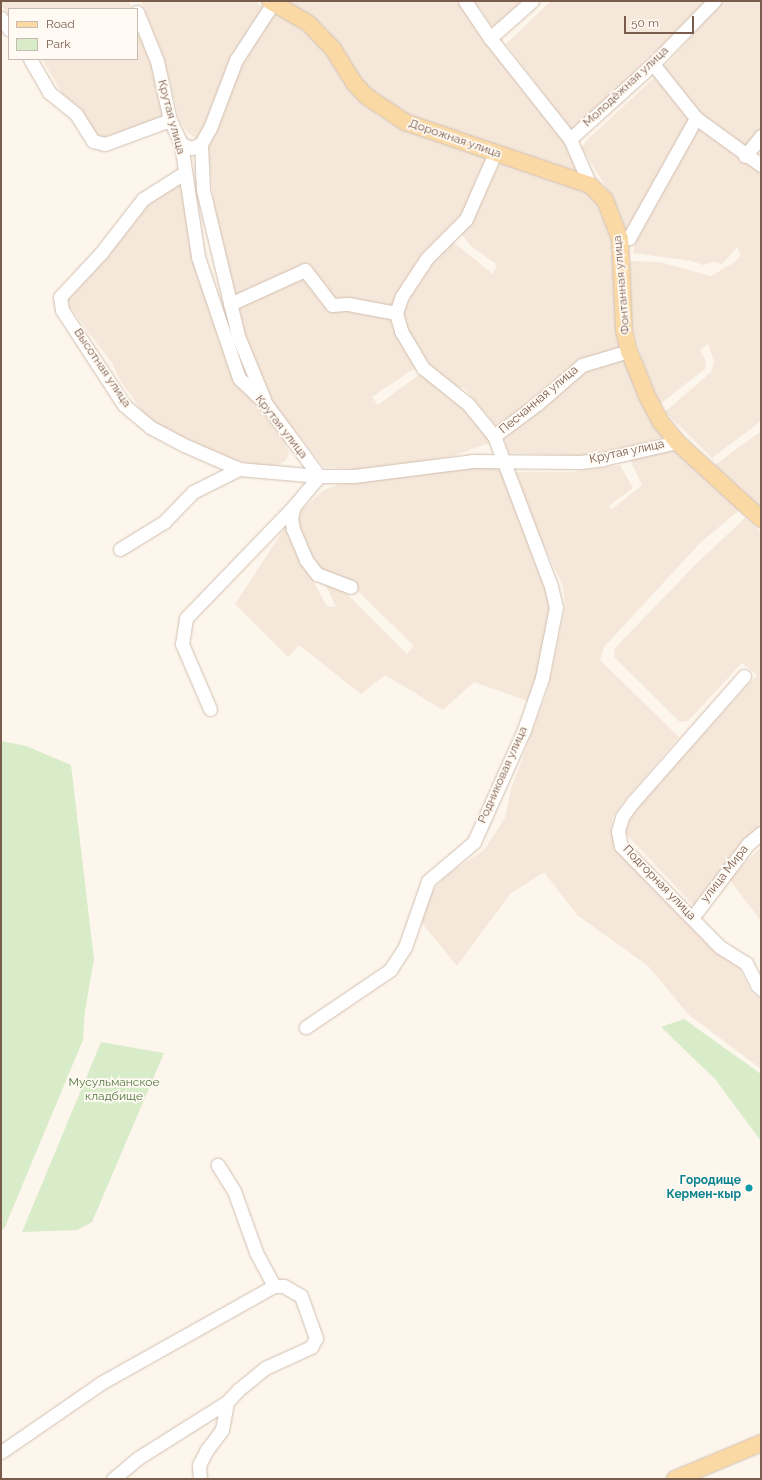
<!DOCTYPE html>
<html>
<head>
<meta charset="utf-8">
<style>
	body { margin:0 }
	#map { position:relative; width:762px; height:1480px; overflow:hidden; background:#fdf6ec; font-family:Raleway,sans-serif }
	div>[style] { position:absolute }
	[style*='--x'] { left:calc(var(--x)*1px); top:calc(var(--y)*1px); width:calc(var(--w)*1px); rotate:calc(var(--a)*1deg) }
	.residential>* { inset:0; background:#f5e8da }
	.green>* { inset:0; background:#d8ecc9 }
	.roads { filter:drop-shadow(0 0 1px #d1beb0) drop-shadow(0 0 1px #d1beb0) }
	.minor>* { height:13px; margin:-6.5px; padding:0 6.5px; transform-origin:6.5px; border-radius:6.5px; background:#fff }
	.major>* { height:16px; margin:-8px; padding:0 8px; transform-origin:8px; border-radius:8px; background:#fbd9a5 }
	.dots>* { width:11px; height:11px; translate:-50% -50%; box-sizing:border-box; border:2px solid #fffaf3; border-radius:50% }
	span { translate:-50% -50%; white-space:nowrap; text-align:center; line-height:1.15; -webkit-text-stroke:3.5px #fffaf3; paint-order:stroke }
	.street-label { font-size:12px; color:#7a5c4d }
	.park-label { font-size:12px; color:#537a41 }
	.culture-label { font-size:12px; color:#0d838f; font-weight:700 }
	.right { translate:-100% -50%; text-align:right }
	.frame { position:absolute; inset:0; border:2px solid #7a5c4d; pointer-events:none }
	.legend { position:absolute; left:8px; top:8px; width:130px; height:52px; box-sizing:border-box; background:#fffaf3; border:1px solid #cabbb1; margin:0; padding:5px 7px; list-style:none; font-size:12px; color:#7a5c4d }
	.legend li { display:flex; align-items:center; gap:8px; height:20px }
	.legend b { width:20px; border:1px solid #cabbb1 }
	.scale { position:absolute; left:624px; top:16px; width:70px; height:18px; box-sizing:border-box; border:2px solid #7a5c4d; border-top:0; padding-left:5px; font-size:12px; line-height:14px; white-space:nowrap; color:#7a5c4d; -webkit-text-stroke:3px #fffaf3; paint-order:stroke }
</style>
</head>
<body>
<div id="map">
	<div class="residential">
		<i style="clip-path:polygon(1px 1px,129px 1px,133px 9px,9px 9px,9px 15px,1px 5px)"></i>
		<i style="clip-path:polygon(141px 1px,255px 1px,265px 9px,204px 133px,195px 138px,188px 133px,180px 121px,161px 50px)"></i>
		<i style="clip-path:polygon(286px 1px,461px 1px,568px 143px,578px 165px,574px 171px,432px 125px,393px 109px,360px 80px,328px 30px)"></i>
		<i style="clip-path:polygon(474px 1px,525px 1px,494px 29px)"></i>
		<i style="clip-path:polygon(551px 1px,708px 1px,659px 53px,573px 132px,506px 44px)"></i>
		<i style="clip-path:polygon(723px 1px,761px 1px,761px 130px,746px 149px,701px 115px,664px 67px)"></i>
		<i style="clip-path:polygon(280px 11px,308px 29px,353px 89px,379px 117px,445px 144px,490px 157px,467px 211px,396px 305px,383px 308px,336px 300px,327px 291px,308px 262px,235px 297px,214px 208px,208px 147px,240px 63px,271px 18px)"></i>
		<i style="clip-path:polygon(137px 19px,154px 58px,163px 116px,107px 140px,97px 137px,79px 107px,62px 93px,42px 59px,137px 59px)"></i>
		<i style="clip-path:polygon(657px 75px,693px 119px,631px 230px,626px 230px,607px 189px,582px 148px,586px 141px)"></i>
		<i style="clip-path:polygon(697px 123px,761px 170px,761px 421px,712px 458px,665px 412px,711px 372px,714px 362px,708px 344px,700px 350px,705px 359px,706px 368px,660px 404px,644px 366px,630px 317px,630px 261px,660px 262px,711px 276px,735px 262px,741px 255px,737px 247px,722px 264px,714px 262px,703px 265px,692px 261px,633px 253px,636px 239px)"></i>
		<i style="clip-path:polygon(502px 160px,597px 195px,613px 235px,626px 349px,597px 357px,499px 429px,464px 388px,455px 387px,426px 362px,402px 320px,403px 305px,433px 260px,453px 242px,493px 274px,497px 265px,471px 246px,462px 235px)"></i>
		<i style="clip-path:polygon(180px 180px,220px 340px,259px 406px,286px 441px,289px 454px,286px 460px,278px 465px,261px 466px,230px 459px,151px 424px,120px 380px,112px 363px,69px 306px,67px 298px,117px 243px,154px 195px)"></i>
		<i style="clip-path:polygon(301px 277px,332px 312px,340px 309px,388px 316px,407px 346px,418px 366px,372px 397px,378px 405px,421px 373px,455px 397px,492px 442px,453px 456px,372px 470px,324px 467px,273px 403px,232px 305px)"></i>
		<i style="clip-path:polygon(628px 353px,666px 436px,599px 456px,509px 453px,503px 436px,582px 367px)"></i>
		<i style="clip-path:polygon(761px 431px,761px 509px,715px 465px)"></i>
		<i style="clip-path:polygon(675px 447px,741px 509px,702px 541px,604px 647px,600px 660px,679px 737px,621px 805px,612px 819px,614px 847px,739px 968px,752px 993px,761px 998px,761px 1069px,688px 1014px,648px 966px,577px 915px,544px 872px,510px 894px,457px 966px,421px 922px,432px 891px,451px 872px,484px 850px,505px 818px,511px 789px,548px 689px,565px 608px,563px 586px,525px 506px,513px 472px,572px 472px,620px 465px,633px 488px,609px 506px,611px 510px,642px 485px,629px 458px)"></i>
		<i style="clip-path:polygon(501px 465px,519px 509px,534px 562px,543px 571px,553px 606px,531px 702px,474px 682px,443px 710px,385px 675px,361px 694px,299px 645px,288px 657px,235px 604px,288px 523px,297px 556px,314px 577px,313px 581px,327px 606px,336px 607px,324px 582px,340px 587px,407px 654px,414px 646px,358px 591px,357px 584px,325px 574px,316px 564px,297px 526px,300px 511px,324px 490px,339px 484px)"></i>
		<i style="clip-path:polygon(745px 518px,761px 533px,761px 826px,746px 839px,694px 906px,626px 834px,624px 821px,757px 675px,742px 663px,688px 721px,680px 722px,614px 657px,615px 648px,697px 563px)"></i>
		<i style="clip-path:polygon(761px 847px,761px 921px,729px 879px)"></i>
	</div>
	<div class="green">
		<i style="clip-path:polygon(1px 741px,26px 746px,71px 765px,94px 959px,85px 1011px,83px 1040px,4px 1229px,1px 1229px)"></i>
		<i style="clip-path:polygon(684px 1019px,761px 1074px,761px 1141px,715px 1079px,661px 1027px)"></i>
		<i style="clip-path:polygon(101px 1042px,164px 1053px,92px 1222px,77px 1230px,22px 1232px)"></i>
	</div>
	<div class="roads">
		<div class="minor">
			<i style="--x:465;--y:1;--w:45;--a:56"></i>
			<i style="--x:490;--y:38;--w:129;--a:51.6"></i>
			<i style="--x:570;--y:139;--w:50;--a:66.5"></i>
			<i style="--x:137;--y:12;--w:53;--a:67.8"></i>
			<i style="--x:157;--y:61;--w:60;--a:77.6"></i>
			<i style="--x:170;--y:120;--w:26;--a:65"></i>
			<i style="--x:181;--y:144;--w:114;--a:81.4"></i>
			<i style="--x:198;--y:257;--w:128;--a:71.3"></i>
			<i style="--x:239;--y:378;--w:37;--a:44"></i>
			<i style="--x:266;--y:404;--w:89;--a:53.6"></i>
			<i style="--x:319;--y:476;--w:35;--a:0"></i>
			<i style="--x:354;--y:476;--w:119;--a:-7.2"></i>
			<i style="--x:472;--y:461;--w:108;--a:0.5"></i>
			<i style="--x:580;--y:462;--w:23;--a:-7"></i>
			<i style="--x:603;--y:459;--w:76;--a:-12.9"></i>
			<i style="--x:1;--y:18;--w:14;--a:54"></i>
			<i style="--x:490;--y:38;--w:56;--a:-41.4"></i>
			<i style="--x:30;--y:59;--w:39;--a:60"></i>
			<i style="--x:50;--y:93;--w:33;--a:39"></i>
			<i style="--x:76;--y:114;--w:32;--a:58"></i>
			<i style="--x:93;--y:141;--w:12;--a:14"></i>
			<i style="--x:105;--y:144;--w:69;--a:-20.3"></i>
			<i style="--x:653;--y:64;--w:69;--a:51.5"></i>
			<i style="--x:696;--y:118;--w:80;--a:35.9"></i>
			<i style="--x:570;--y:139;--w:112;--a:-42.1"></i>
			<i style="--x:653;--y:64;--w:88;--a:-45.9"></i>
			<i style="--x:181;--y:144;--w:11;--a:22"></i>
			<i style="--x:191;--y:148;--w:11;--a:-22"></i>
			<i style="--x:201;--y:144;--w:18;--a:-61"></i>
			<i style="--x:210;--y:128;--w:73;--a:-69.1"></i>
			<i style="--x:236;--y:60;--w:68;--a:-57"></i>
			<i style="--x:201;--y:144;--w:46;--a:87.5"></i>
			<i style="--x:203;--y:190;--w:150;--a:76.5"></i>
			<i style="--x:238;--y:336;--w:68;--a:67.6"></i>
			<i style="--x:745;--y:156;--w:26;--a:-51"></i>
			<i style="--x:184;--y:173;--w:49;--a:147.6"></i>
			<i style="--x:143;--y:199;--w:68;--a:127.9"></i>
			<i style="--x:101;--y:253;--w:60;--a:133"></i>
			<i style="--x:60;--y:297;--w:13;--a:81"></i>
			<i style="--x:62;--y:310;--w:113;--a:56.9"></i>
			<i style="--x:124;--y:405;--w:34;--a:40"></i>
			<i style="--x:150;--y:427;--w:38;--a:28"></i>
			<i style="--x:184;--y:445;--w:60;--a:23.6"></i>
			<i style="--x:239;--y:469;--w:80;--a:5"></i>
			<i style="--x:620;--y:239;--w:9;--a:-6"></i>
			<i style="--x:629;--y:238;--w:137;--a:-60.8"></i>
			<i style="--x:230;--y:304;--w:82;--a:-24.4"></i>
			<i style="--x:305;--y:270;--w:44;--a:52.4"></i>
			<i style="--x:332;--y:305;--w:16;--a:-4"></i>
			<i style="--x:348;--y:304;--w:49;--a:10.6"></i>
			<i style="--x:396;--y:313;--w:19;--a:74"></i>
			<i style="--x:401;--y:331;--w:43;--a:59.3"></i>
			<i style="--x:423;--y:368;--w:58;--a:38.7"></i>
			<i style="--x:468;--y:404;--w:41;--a:50.9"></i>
			<i style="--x:494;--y:436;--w:160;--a:69.2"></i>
			<i style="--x:551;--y:586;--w:22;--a:77"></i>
			<i style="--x:556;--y:607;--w:72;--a:101.2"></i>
			<i style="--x:542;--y:678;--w:55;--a:109.1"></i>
			<i style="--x:524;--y:730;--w:123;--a:114.1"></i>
			<i style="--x:474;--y:842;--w:60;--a:139.7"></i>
			<i style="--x:428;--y:881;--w:70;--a:109.2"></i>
			<i style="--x:405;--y:947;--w:27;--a:123"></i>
			<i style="--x:390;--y:970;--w:102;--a:145.8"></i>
			<i style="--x:396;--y:313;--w:18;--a:-71"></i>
			<i style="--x:402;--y:296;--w:45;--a:-56.7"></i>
			<i style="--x:427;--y:258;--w:55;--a:-45"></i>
			<i style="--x:466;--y:219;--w:72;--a:-66.3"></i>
			<i style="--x:494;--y:436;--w:54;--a:-36.7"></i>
			<i style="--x:537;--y:404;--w:60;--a:-40.9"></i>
			<i style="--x:582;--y:365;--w:49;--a:-16.6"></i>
			<i style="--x:294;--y:506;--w:12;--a:104"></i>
			<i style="--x:291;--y:518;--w:11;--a:80"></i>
			<i style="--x:293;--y:529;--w:34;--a:67"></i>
			<i style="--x:306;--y:560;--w:18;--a:52"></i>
			<i style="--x:317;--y:574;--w:36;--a:21"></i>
			<i style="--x:120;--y:549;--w:52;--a:-31.5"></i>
			<i style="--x:164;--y:522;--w:42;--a:-46"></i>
			<i style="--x:193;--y:492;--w:51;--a:-26.6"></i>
			<i style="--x:744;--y:676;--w:169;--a:131.4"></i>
			<i style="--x:632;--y:803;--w:17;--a:126"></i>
			<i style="--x:622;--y:817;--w:15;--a:106"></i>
			<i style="--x:618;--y:831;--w:15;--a:79"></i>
			<i style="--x:621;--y:846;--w:141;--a:45.6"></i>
			<i style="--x:720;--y:947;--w:31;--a:32"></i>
			<i style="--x:746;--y:963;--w:25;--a:63"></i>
			<i style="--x:757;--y:985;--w:6;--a:45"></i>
			<i style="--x:210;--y:709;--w:71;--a:-113.3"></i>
			<i style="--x:182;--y:644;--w:26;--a:-81"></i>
			<i style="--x:186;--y:618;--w:156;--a:-46"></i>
			<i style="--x:294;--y:506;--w:39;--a:-50"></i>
			<i style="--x:692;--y:918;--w:93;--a:-52.9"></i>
			<i style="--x:748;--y:844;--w:17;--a:-40"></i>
			<i style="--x:1;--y:1452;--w:121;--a:-34.6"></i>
			<i style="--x:101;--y:1383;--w:198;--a:-29.3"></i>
			<i style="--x:113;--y:1479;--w:33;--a:-40"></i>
			<i style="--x:138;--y:1458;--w:105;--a:-32.2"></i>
			<i style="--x:200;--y:1479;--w:14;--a:-94"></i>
			<i style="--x:199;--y:1465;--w:16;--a:-63"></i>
			<i style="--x:206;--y:1451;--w:26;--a:-53"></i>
			<i style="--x:222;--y:1430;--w:28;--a:-80"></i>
			<i style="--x:227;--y:1402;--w:16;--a:-47"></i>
			<i style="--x:238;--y:1390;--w:35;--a:-39"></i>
			<i style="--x:265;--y:1368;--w:51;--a:-24.5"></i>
			<i style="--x:311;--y:1347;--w:10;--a:-61"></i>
			<i style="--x:316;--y:1338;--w:45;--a:-109.7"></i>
			<i style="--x:301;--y:1296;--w:20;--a:-150"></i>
			<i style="--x:284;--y:1286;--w:10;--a:180"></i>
			<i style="--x:274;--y:1286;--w:38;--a:-118"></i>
			<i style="--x:256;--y:1252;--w:65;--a:-109.8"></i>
			<i style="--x:234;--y:1191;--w:31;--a:-122"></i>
		</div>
		<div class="major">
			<i style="--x:270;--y:1;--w:44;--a:30.1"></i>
			<i style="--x:308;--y:23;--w:36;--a:46"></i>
			<i style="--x:333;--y:49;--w:40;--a:58"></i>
			<i style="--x:354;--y:83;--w:18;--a:47"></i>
			<i style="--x:366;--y:96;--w:47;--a:33.7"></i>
			<i style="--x:405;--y:122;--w:195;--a:18.8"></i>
			<i style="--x:590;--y:185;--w:21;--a:45"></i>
			<i style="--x:605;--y:200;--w:42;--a:69"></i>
			<i style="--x:620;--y:239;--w:91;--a:87.5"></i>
			<i style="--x:624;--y:330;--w:22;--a:77"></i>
			<i style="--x:629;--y:351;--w:48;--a:68.2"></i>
			<i style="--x:647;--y:396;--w:30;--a:62"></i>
			<i style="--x:661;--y:422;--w:26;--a:51"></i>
			<i style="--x:677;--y:442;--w:114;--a:42.5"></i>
			<i style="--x:675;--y:1479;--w:93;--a:-22.7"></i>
		</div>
	</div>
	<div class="dots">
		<i style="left:749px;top:1188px;background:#0f9aa8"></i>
	</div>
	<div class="street-label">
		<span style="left:626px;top:87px;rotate:-43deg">Молодёжная улица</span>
		<span style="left:171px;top:117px;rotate:75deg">Крутая улица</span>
		<span style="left:455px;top:139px;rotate:19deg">Дорожная улица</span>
		<span style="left:622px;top:285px;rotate:-95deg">Фонтанная улица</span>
		<span style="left:102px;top:368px;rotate:56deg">Высотная улица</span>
		<span style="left:539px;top:400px;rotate:-40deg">Песчанная улица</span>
		<span style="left:281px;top:427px;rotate:52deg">Крутая улица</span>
		<span style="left:627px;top:452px;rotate:-12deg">Крутая улица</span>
		<span style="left:503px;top:775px;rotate:-66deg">Родниковая улица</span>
		<span style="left:725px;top:874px;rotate:-52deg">улица Мира</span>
		<span style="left:659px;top:883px;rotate:46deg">Подгорная улица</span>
	</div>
	<div class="park-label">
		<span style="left:114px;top:1090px">Мусульманское<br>кладбище</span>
	</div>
	<div class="culture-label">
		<span class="right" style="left:741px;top:1188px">Городище<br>Кермен-кыр</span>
	</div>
	<div class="frame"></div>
	<ul class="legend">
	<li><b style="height:5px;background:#fbd9a5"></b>Road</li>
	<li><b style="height:11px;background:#d8ecc9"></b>Park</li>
	</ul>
	<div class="scale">50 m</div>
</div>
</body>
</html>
